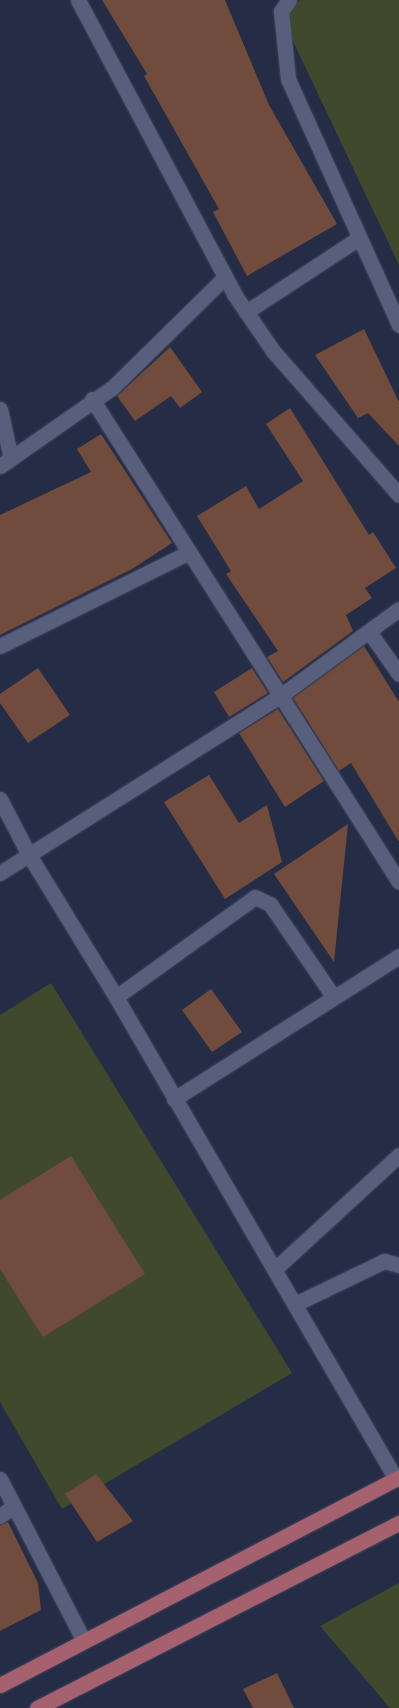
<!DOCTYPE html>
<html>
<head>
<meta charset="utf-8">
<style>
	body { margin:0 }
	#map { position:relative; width:399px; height:1708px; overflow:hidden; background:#252c46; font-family:"PT Sans Narrow",sans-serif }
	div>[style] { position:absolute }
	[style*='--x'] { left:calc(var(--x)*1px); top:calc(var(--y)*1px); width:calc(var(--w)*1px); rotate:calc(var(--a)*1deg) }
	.green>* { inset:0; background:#41492c }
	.building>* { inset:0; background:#714c3c }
	.roads { filter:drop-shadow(0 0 1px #40465b) drop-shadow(0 0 1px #40465b) }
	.minor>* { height:15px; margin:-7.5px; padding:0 7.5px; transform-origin:7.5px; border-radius:7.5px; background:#575f7c }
	.major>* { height:15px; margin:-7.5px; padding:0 7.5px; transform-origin:7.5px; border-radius:7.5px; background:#a6616f }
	span { translate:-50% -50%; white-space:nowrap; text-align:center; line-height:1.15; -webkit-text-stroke:4px #121521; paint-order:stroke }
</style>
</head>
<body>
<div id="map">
	<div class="green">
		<i style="clip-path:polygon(300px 0,399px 0,399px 265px,281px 16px)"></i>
		<i style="clip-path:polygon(51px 983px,292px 1373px,62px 1509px,0 1402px,0 1015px)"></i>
		<i style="clip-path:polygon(399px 1583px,399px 1708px,390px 1708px,320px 1626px)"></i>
	</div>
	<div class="building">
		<i style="clip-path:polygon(102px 0,225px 0,269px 105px,337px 224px,247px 276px,213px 212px,219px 209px,144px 76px,147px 74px)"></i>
		<i style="clip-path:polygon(364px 329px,399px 402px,399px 446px,368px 413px,358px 418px,315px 355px)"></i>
		<i style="clip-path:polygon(170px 347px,202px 392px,180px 408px,171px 396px,135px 421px,117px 396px)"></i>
		<i style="clip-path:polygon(290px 408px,369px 535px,373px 532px,396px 568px,365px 588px,372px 598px,346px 615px,353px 631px,283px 682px,267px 657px,278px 651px,226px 574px,231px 571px,197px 516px,246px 486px,259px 509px,303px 481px,266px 424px)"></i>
		<i style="clip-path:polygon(101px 434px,172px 543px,132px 569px,0 635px,0 515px,91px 472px,77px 449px)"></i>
		<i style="clip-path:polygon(364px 646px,399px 702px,399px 842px,351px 763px,339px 771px,293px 698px)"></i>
		<i style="clip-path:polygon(38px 668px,70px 715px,28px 743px,0 703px,0 694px)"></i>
		<i style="clip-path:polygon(252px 668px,268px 693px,229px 717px,214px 692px)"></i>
		<i style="clip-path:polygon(278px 709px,324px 781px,285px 807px,239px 733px)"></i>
		<i style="clip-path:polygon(209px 775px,239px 823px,267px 805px,282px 862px,225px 899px,164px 802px)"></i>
		<i style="clip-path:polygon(348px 824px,334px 962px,274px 874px)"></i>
		<i style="clip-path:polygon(211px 989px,242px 1032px,212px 1052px,182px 1010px)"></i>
		<i style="clip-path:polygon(71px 1156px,145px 1274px,43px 1337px,0 1269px,0 1200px)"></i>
		<i style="clip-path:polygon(96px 1474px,133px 1521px,97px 1542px,65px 1494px)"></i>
		<i style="clip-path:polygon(8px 1522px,38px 1583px,41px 1610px,0 1631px,0 1525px)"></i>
		<i style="clip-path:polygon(277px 1673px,294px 1708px,253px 1708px,243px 1689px)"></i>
	</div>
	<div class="roads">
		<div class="minor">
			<i style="--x:78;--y:0;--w:333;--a:62"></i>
			<i style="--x:234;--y:294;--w:69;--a:55.6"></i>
			<i style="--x:273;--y:351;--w:191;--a:48.8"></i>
			<i style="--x:289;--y:0;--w:14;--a:126"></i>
			<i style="--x:281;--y:11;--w:68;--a:84.1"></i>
			<i style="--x:288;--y:79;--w:270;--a:65.7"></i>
			<i style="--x:246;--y:312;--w:135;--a:-33.2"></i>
			<i style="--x:92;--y:399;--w:572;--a:57.56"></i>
			<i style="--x:0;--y:409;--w:51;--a:77.6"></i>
			<i style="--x:0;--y:466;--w:136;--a:-34.9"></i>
			<i style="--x:112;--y:388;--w:158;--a:-44.5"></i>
			<i style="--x:370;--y:633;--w:50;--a:54.7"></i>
			<i style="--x:0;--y:646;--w:211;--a:-26.4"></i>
			<i style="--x:0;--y:799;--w:63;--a:62.6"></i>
			<i style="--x:29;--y:855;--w:167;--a:58.5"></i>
			<i style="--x:116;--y:997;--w:557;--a:59.85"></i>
			<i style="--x:0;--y:873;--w:331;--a:-32.3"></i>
			<i style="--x:280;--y:696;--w:147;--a:-36.2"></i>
			<i style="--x:116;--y:997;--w:171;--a:-35.7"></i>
			<i style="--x:255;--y:897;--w:17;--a:25"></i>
			<i style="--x:270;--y:904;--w:112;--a:55.6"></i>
			<i style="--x:174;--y:1099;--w:267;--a:-32.4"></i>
			<i style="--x:275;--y:1269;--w:168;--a:-42.6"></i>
			<i style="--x:295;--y:1304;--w:99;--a:-25.8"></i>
			<i style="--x:384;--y:1261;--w:16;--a:15"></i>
			<i style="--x:0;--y:1479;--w:182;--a:62.6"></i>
			<i style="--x:0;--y:1516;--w:17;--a:-36"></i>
		</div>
		<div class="major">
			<i style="--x:0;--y:1685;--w:450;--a:-27.5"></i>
			<i style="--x:37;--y:1708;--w:407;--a:-27.1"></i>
		</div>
	</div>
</div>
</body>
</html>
